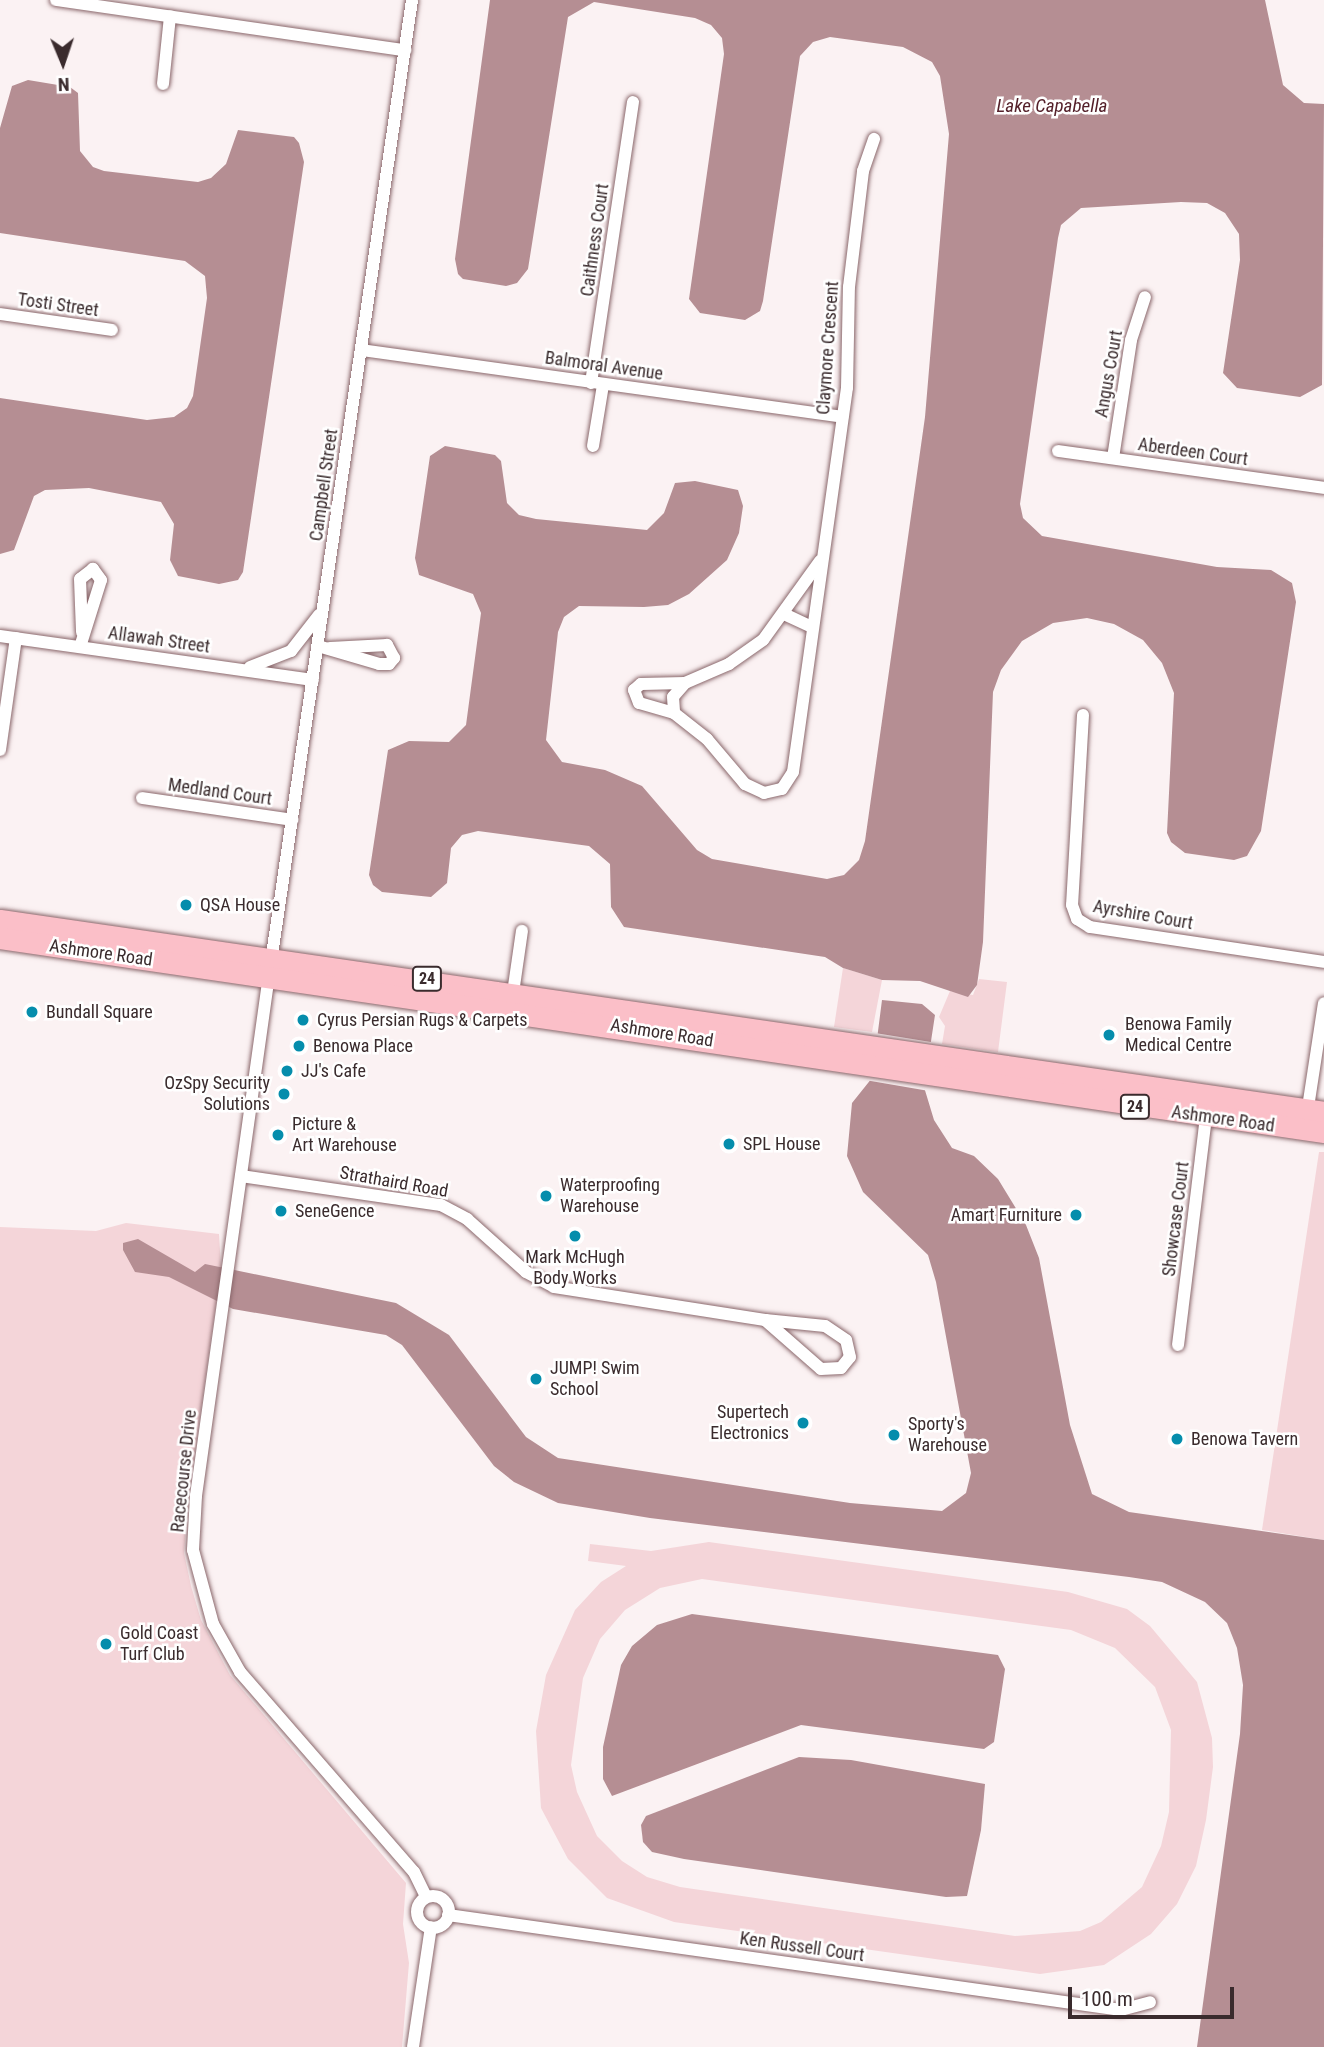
<!DOCTYPE html>
<html>
<head>
<meta charset="utf-8">
<style>
	body { margin:0 }
	#map { position:relative; width:1324px; height:2047px; overflow:hidden; background:#fbf2f3; font-family:"Roboto Condensed",sans-serif }
	div>[style] { position:absolute }
	[style*='--x'] { left:calc(var(--x)*1px); top:calc(var(--y)*1px); width:calc(var(--w)*1px); rotate:calc(var(--a)*1deg) }
	.green>* { inset:0; background:#f4d5d9 }
	.water>* { inset:0; background:#b58e93 }
	.pier>* { inset:0; background:#fbf2f3 }
	.roads { filter:drop-shadow(0 0 2px #8a676b) drop-shadow(0 0 2px #8a676b) }
	.street>* { height:12px; margin:-6px; padding:0 6px; transform-origin:6px; border-radius:6px; background:#fff }
	.street>.ring { margin:-6px; padding:0; box-sizing:content-box; background:none; border:12px solid #fff; border-radius:50% }
	.primary>* { height:21px; margin:-10.5px; padding:0 10.5px; transform-origin:10.5px; border-radius:10.5px; background:#fbbfc8 }
	.dots>* { width:19px; height:19px; translate:-50% -50%; box-sizing:border-box; border:4px solid #fff; border-radius:50% }
	span { translate:-50% -50%; white-space:nowrap; text-align:center; line-height:1.15; -webkit-text-stroke:5px #fff; paint-order:stroke }
	.shield-label span { padding:2px 5px; background:#fff; border:2px solid; border-radius:5px; -webkit-text-stroke-width:0 }
	.shield-label { font-size:16px; color:#3a2b2d; font-weight:700 }
	.street-label { font-size:18px; color:#3a2b2d }
	.poi-label { font-size:18px; color:#3a2b2d }
	.left { translate:0 -50%; text-align:left }
	.right { translate:-100% -50%; text-align:right }
	.water-label { font-size:19px; color:#54202a; font-style:italic }
	.north { position:absolute; left:28px; top:28px; width:70px; height:70px; -webkit-text-stroke:5px #fff; paint-order:stroke; rotate:178deg; font-size:19px; font-weight:700; line-height:28px; text-align:center; color:#3a2b2d }
	.north::after { content:''; display:block; margin:auto; width:24px; height:32px; background:#3a2b2d; clip-path:polygon(50% 0,100% 100%,50% 72%,0 100%) }
	.scale { position:absolute; left:1068px; top:1987px; width:166px; height:32px; box-sizing:border-box; border:4px solid #3a2b2d; border-top:0; padding-left:9px; font-size:21px; line-height:24px; white-space:nowrap; color:#3a2b2d; -webkit-text-stroke:5px #fff; paint-order:stroke }
</style>
</head>
<body>
<div id="map">
	<div class="green">
		<i style="clip-path:polygon(843px 968px,882px 980px,872px 1032px,834px 1027px)"></i>
		<i style="clip-path:polygon(979px 979px,1007px 982px,998px 1052px,942px 1044px,945px 1026px,939px 1017px,950px 991px,973px 995px)"></i>
		<i style="clip-path:polygon(1319px 1152px,1324px 1152px,1324px 1540px,1262px 1530px)"></i>
		<i style="clip-path:polygon(126px 1223px,219px 1234px,221px 1268px,188px 1501px,184px 1553px,191px 1586px,201px 1620px,230px 1675px,406px 1883px,403px 1924px,409px 1963px,402px 2047px,0 2047px,0 1227px,96px 1231px)"></i>
		<i style="clip-path:polygon(evenodd,709px 1542px,1068px 1592px,1127px 1609px,1150px 1626px,1197px 1682px,1212px 1738px,1213px 1767px,1206px 1820px,1196px 1866px,1177px 1904px,1151px 1934px,1104px 1965px,1040px 1974px,674px 1922px,607px 1898px,568px 1859px,541px 1808px,536px 1731px,546px 1675px,575px 1610px,601px 1582px,626px 1566px,588px 1561px,590px 1544px,651px 1551px,709px 1542px,702px 1579px,1071px 1630px,1115px 1648px,1155px 1687px,1171px 1730px,1169px 1812px,1161px 1846px,1142px 1887px,1101px 1922px,1080px 1931px,1015px 1936px,680px 1887px,647px 1877px,622px 1861px,597px 1836px,577px 1792px,571px 1765px,583px 1678px,600px 1639px,625px 1610px,660px 1588px,702px 1579px)"></i>
	</div>
	<div class="water">
		<i style="clip-path:polygon(490px 0,1265px 0,1283px 85px,1304px 103px,1324px 104px,1322px 385px,1300px 397px,1237px 388px,1223px 373px,1240px 260px,1239px 234px,1225px 213px,1207px 203px,1181px 202px,1081px 208px,1061px 225px,1058px 238px,1020px 504px,1023px 518px,1042px 536px,1217px 567px,1271px 570px,1292px 583px,1296px 602px,1261px 831px,1247px 856px,1234px 860px,1185px 853px,1171px 842px,1167px 833px,1174px 693px,1162px 663px,1143px 640px,1114px 624px,1087px 618px,1053px 623px,1022px 641px,1001px 670px,993px 692px,983px 942px,977px 985px,968px 997px,920px 981px,882px 980px,843px 968px,825px 957px,624px 927px,611px 907px,610px 864px,589px 846px,478px 831px,462px 835px,451px 848px,447px 883px,431px 897px,382px 892px,373px 885px,369px 875px,388px 750px,409px 741px,449px 742px,466px 725px,481px 613px,473px 594px,419px 575px,415px 558px,430px 456px,445px 446px,495px 455px,501px 461px,507px 503px,519px 515px,536px 519px,647px 530px,664px 513px,675px 483px,695px 481px,738px 490px,743px 506px,739px 533px,727px 560px,689px 594px,668px 605px,644px 607px,579px 606px,564px 617px,558px 632px,546px 740px,562px 762px,605px 770px,642px 786px,697px 850px,712px 859px,827px 879px,844px 875px,859px 860px,865px 841px,925px 417px,949px 134px,940px 76px,932px 62px,903px 47px,830px 37px,813px 42px,800px 56px,763px 301px,760px 311px,745px 320px,700px 313px,689px 299px,724px 54px,722px 38px,711px 25px,695px 18px,594px 2px,568px 17px,528px 269px,517px 283px,506px 286px,463px 279px,458px 274px,455px 259px)"></i>
		<i style="clip-path:polygon(28px 80px,70px 87px,78px 93px,80px 151px,93px 167px,104px 171px,198px 182px,211px 178px,226px 164px,238px 130px,294px 137px,299px 143px,304px 162px,243px 572px,238px 580px,219px 584px,178px 576px,170px 560px,174px 524px,161px 502px,89px 488px,45px 490px,34px 496px,14px 550px,0 554px,0 398px,147px 420px,174px 417px,187px 408px,193px 396px,207px 298px,205px 276px,185px 261px,0 233px,0 128px,12px 86px)"></i>
		<i style="clip-path:polygon(882px 1000px,922px 1004px,935px 1015px,924px 1087px,934px 1120px,952px 1148px,974px 1156px,998px 1179px,1026px 1225px,1039px 1258px,1070px 1425px,1092px 1494px,1129px 1512px,1324px 1540px,1324px 2047px,1197px 2047px,1240px 1734px,1243px 1685px,1237px 1648px,1227px 1623px,1205px 1602px,1162px 1582px,1129px 1577px,650px 1518px,558px 1503px,514px 1482px,494px 1466px,402px 1345px,386px 1335px,233px 1309px,169px 1277px,135px 1272px,123px 1250px,123px 1243px,138px 1239px,195px 1272px,205px 1264px,396px 1303px,449px 1335px,526px 1437px,558px 1458px,850px 1503px,942px 1511px,966px 1493px,971px 1473px,936px 1282px,928px 1255px,863px 1192px,847px 1156px,852px 1103px,872px 1078px)"></i>
		<i style="clip-path:polygon(692px 1614px,998px 1655px,1005px 1669px,994px 1742px,984px 1749px,801px 1725px,612px 1796px,603px 1779px,603px 1747px,621px 1665px,632px 1646px,657px 1625px)"></i>
		<i style="clip-path:polygon(799px 1757px,851px 1760px,985px 1784px,981px 1830px,967px 1896px,946px 1897px,684px 1859px,652px 1852px,643px 1842px,641px 1825px,646px 1816px)"></i>
	</div>
	<div class="pier">
		<i style="clip-path:polygon(875px 1033px,937px 1043px,929px 1091px,865px 1080px)"></i>
	</div>
	<div class="roads">
		<div class="street">
			<i style="--x:56;--y:0;--w:353;--a:8.2"></i>
			<i style="--x:412;--y:0;--w:985;--a:98.34"></i>
			<i style="--x:269;--y:975;--w:526;--a:97.98"></i>
			<i style="--x:196;--y:1496;--w:54;--a:93.2"></i>
			<i style="--x:193;--y:1550;--w:77;--a:74.9"></i>
			<i style="--x:213;--y:1624;--w:55;--a:60.6"></i>
			<i style="--x:240;--y:1672;--w:265;--a:49"></i>
			<i style="--x:414;--y:1872;--w:28;--a:64"></i>
			<i style="--x:163;--y:84;--w:68;--a:-84.1"></i>
			<i style="--x:0;--y:314;--w:113;--a:8.1"></i>
			<i style="--x:361;--y:350;--w:486;--a:7.9"></i>
			<i style="--x:591;--y:383;--w:284;--a:-81.5"></i>
			<i style="--x:593;--y:446;--w:62;--a:-80.7"></i>
			<i style="--x:1058;--y:451;--w:269;--a:7.9"></i>
			<i style="--x:1113;--y:458;--w:119;--a:-81.3"></i>
			<i style="--x:1131;--y:340;--w:45;--a:-72"></i>
			<i style="--x:820;--y:561;--w:97;--a:125.8"></i>
			<i style="--x:763;--y:640;--w:42;--a:144.8"></i>
			<i style="--x:729;--y:664;--w:48;--a:156.6"></i>
			<i style="--x:685;--y:683;--w:18;--a:131"></i>
			<i style="--x:673;--y:697;--w:16;--a:86"></i>
			<i style="--x:674;--y:713;--w:42;--a:38.2"></i>
			<i style="--x:707;--y:739;--w:59;--a:49.8"></i>
			<i style="--x:745;--y:784;--w:21;--a:25"></i>
			<i style="--x:764;--y:793;--w:18;--a:-13"></i>
			<i style="--x:782;--y:789;--w:20;--a:-57"></i>
			<i style="--x:793;--y:772;--w:388;--a:-82"></i>
			<i style="--x:847;--y:388;--w:101;--a:-88.9"></i>
			<i style="--x:849;--y:287;--w:117;--a:-83.1"></i>
			<i style="--x:863;--y:171;--w:34;--a:-71"></i>
			<i style="--x:784;--y:614;--w:31;--a:25"></i>
			<i style="--x:0;--y:636;--w:316;--a:8"></i>
			<i style="--x:318;--y:646;--w:64;--a:16.4"></i>
			<i style="--x:379;--y:664;--w:10;--a:0"></i>
			<i style="--x:389;--y:664;--w:8;--a:-50"></i>
			<i style="--x:394;--y:658;--w:15;--a:-118"></i>
			<i style="--x:387;--y:645;--w:57;--a:177"></i>
			<i style="--x:80;--y:647;--w:70;--a:-72.6"></i>
			<i style="--x:101;--y:580;--w:14;--a:-126"></i>
			<i style="--x:93;--y:569;--w:16;--a:142"></i>
			<i style="--x:80;--y:579;--w:53;--a:87.8"></i>
			<i style="--x:250;--y:667;--w:44;--a:-21.3"></i>
			<i style="--x:291;--y:651;--w:46;--a:-52.1"></i>
			<i style="--x:674;--y:713;--w:36;--a:-164"></i>
			<i style="--x:639;--y:703;--w:14;--a:-111"></i>
			<i style="--x:634;--y:690;--w:9;--a:-41"></i>
			<i style="--x:641;--y:684;--w:44;--a:-1.3"></i>
			<i style="--x:1083;--y:715;--w:190;--a:93.3"></i>
			<i style="--x:1072;--y:905;--w:15;--a:70"></i>
			<i style="--x:1077;--y:919;--w:15;--a:32"></i>
			<i style="--x:1090;--y:927;--w:237;--a:8.5"></i>
			<i style="--x:0;--y:750;--w:113;--a:-81.9"></i>
			<i style="--x:142;--y:798;--w:152;--a:8.3"></i>
			<i style="--x:512;--y:1000;--w:70;--a:-81.8"></i>
			<i style="--x:1307;--y:1114;--w:112;--a:-81.3"></i>
			<i style="--x:241;--y:1176;--w:202;--a:8.3"></i>
			<i style="--x:441;--y:1205;--w:30;--a:28"></i>
			<i style="--x:467;--y:1219;--w:79;--a:41.9"></i>
			<i style="--x:526;--y:1272;--w:32;--a:28"></i>
			<i style="--x:554;--y:1287;--w:214;--a:8.9"></i>
			<i style="--x:765;--y:1320;--w:74;--a:41.2"></i>
			<i style="--x:821;--y:1369;--w:20;--a:-3"></i>
			<i style="--x:841;--y:1368;--w:14;--a:-51"></i>
			<i style="--x:850;--y:1357;--w:17;--a:-103"></i>
			<i style="--x:846;--y:1340;--w:25;--a:-146"></i>
			<i style="--x:825;--y:1326;--w:60;--a:-174.3"></i>
			<i style="--x:1178;--y:1345;--w:238;--a:-83"></i>
			<i class="ring" style="left:417px;top:1896px;width:20px;height:20px"></i>
			<i style="--x:448;--y:1915;--w:680;--a:8.03"></i>
			<i style="--x:1121;--y:2010;--w:30;--a:-15"></i>
			<i style="--x:413;--y:2047;--w:121;--a:-81.5"></i>
		</div>
		<div class="primary">
			<i style="--x:0;--y:920;--w:1338;--a:8.25"></i>
			<i style="--x:0;--y:938;--w:1338;--a:8.34"></i>
		</div>
	</div>
	<div class="dots">
		<i style="left:186px;top:905px;background:#058dac"></i>
		<i style="left:32px;top:1012px;background:#058dac"></i>
		<i style="left:303px;top:1020px;background:#058dac"></i>
		<i style="left:1109px;top:1035px;background:#058dac"></i>
		<i style="left:299px;top:1046px;background:#058dac"></i>
		<i style="left:287px;top:1071px;background:#058dac"></i>
		<i style="left:284px;top:1094px;background:#058dac"></i>
		<i style="left:278px;top:1135px;background:#058dac"></i>
		<i style="left:729px;top:1144px;background:#058dac"></i>
		<i style="left:546px;top:1196px;background:#058dac"></i>
		<i style="left:281px;top:1211px;background:#058dac"></i>
		<i style="left:1076px;top:1215px;background:#058dac"></i>
		<i style="left:575px;top:1236px;background:#058dac"></i>
		<i style="left:536px;top:1379px;background:#058dac"></i>
		<i style="left:803px;top:1423px;background:#058dac"></i>
		<i style="left:894px;top:1435px;background:#058dac"></i>
		<i style="left:1177px;top:1439px;background:#058dac"></i>
		<i style="left:106px;top:1644px;background:#058dac"></i>
	</div>
	<div class="shield-label">
		<span style="left:427px;top:979px">24</span>
		<span style="left:1135px;top:1107px">24</span>
	</div>
	<div class="street-label">
		<span style="left:595px;top:240px;rotate:-82deg">Caithness Court</span>
		<span style="left:58px;top:305px;rotate:8deg">Tosti Street</span>
		<span style="left:828px;top:348px;rotate:-86deg">Claymore Crescent</span>
		<span style="left:604px;top:366px;rotate:8deg">Balmoral Avenue</span>
		<span style="left:1109px;top:374px;rotate:-80deg">Angus Court</span>
		<span style="left:1193px;top:452px;rotate:8deg">Aberdeen Court</span>
		<span style="left:324px;top:485px;rotate:-82deg">Campbell Street</span>
		<span style="left:159px;top:640px;rotate:8deg">Allawah Street</span>
		<span style="left:220px;top:792px;rotate:8deg">Medland Court</span>
		<span style="left:1143px;top:915px;rotate:10deg">Ayrshire Court</span>
		<span style="left:101px;top:953px;rotate:8deg">Ashmore Road</span>
		<span style="left:662px;top:1033px;rotate:9deg">Ashmore Road</span>
		<span style="left:1223px;top:1119px;rotate:8deg">Ashmore Road</span>
		<span style="left:394px;top:1182px;rotate:10deg">Strathaird Road</span>
		<span style="left:1176px;top:1219px;rotate:-83deg">Showcase Court</span>
		<span style="left:184px;top:1471px;rotate:-84deg">Racecourse Drive</span>
		<span style="left:802px;top:1947px;rotate:8deg">Ken Russell Court</span>
	</div>
	<div class="poi-label">
		<span class="left" style="left:200px;top:905px">QSA House</span>
		<span class="left" style="left:46px;top:1012px">Bundall Square</span>
		<span class="left" style="left:317px;top:1020px">Cyrus Persian Rugs &amp; Carpets</span>
		<span class="left" style="left:1125px;top:1035px">Benowa Family<br>Medical Centre</span>
		<span class="left" style="left:313px;top:1046px">Benowa Place</span>
		<span class="left" style="left:301px;top:1071px">JJ's Cafe</span>
		<span class="right" style="left:270px;top:1094px">OzSpy Security<br>Solutions</span>
		<span class="left" style="left:292px;top:1135px">Picture &amp;<br>Art Warehouse</span>
		<span class="left" style="left:743px;top:1144px">SPL House</span>
		<span class="left" style="left:560px;top:1196px">Waterproofing<br>Warehouse</span>
		<span class="left" style="left:295px;top:1211px">SeneGence</span>
		<span class="right" style="left:1062px;top:1215px">Amart Furniture</span>
		<span style="left:575px;top:1268px">Mark McHugh<br>Body Works</span>
		<span class="left" style="left:550px;top:1379px">JUMP! Swim<br>School</span>
		<span class="right" style="left:789px;top:1423px">Supertech<br>Electronics</span>
		<span class="left" style="left:908px;top:1435px">Sporty's<br>Warehouse</span>
		<span class="left" style="left:1191px;top:1439px">Benowa Tavern</span>
		<span class="left" style="left:120px;top:1644px">Gold Coast<br>Turf Club</span>
	</div>
	<div class="water-label">
		<span style="left:1052px;top:106px">Lake Capabella</span>
	</div>
	<div class="north">N</div>
	<div class="scale">100 m</div>
</div>
</body>
</html>
